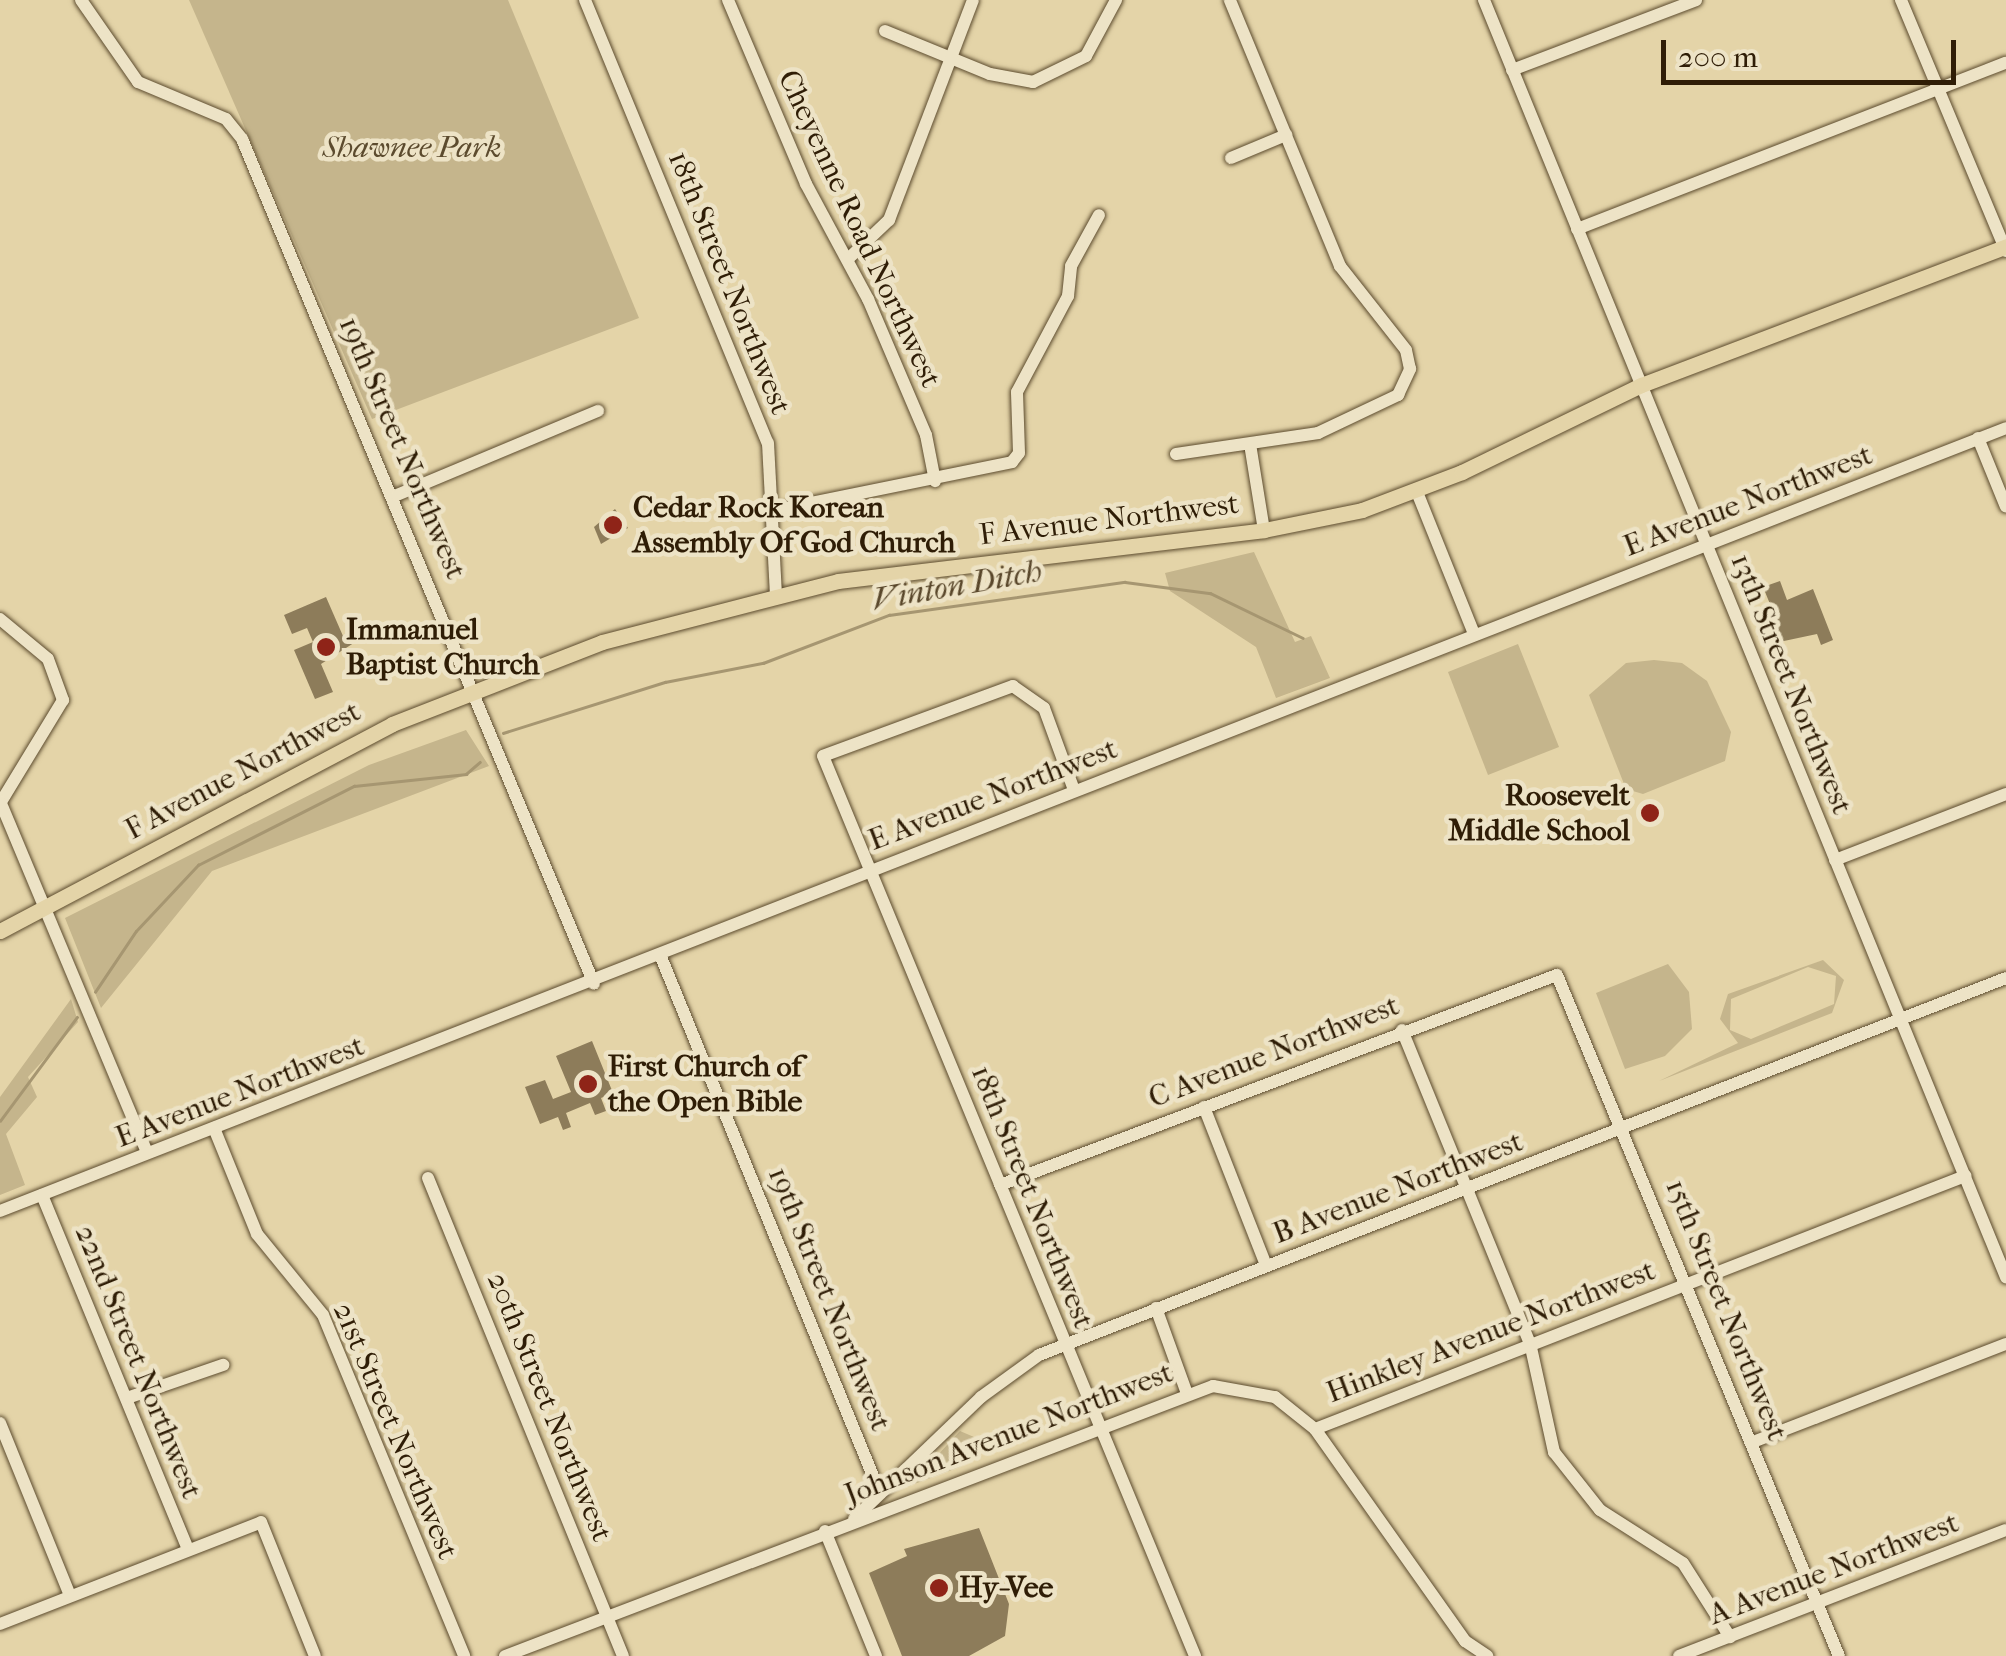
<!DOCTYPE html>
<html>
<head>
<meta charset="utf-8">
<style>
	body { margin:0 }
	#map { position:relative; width:2006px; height:1656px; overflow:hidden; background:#e4d4a8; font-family:"IM FELL French Canon",serif }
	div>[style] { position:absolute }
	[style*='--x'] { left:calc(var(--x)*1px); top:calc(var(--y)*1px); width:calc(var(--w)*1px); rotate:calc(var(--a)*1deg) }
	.green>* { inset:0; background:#c5b58c }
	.stream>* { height:2.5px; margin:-1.25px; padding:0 1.25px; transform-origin:1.25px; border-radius:1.25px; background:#a69671 }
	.building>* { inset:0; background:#8d7c5a }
	.roads { filter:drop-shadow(0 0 2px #5c4b2e) drop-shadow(0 0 2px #5c4b2e) }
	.minor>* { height:12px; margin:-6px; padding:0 6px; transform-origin:6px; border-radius:6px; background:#ede3c6 }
	.major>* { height:15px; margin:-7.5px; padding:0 7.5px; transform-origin:7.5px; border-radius:7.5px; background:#e4d4a8 }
	.dots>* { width:28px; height:28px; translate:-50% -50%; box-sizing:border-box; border:5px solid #ede3c6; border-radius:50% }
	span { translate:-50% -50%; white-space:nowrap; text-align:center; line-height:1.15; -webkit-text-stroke:9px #ede3c6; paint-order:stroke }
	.park-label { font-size:30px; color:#5c4b2e; font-style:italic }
	.street-label { font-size:30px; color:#2f1d06 }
	.poi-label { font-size:30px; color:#2f1d06; font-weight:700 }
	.left { translate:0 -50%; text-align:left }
	.right { translate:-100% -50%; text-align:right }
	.water-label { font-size:32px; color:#59472b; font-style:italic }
	.scale { position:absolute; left:1661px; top:40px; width:295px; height:45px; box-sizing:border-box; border:5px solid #2f1d06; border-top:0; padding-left:12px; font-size:30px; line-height:35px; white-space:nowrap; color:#2f1d06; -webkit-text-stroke:8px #ede3c6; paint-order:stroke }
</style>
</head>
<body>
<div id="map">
	<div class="green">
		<i style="clip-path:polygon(189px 0,508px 0,639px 318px,372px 419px)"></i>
		<i style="clip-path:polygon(1254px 552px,1295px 642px,1311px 636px,1330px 678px,1276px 698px,1256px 647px,1170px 591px,1165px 573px)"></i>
		<i style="clip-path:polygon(1518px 644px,1559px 747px,1488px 775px,1448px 672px)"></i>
		<i style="clip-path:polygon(1654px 660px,1682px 663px,1707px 681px,1731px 732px,1725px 761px,1643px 794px,1626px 789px,1589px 695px,1626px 663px)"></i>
		<i style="clip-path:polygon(466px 730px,489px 766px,212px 871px,101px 1008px,65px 918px,369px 765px)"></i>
		<i style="clip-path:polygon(evenodd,1823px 960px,1844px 980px,1832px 1013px,1659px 1081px,1738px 1043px,1720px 1019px,1728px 994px,1823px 960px,1808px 967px,1836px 976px,1834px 1004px,1751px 1039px,1730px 1030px,1731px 999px,1808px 967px)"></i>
		<i style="clip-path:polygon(1668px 964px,1689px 992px,1692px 1029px,1665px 1056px,1625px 1069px,1596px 993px)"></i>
		<i style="clip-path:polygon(71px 999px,78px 1022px,28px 1077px,37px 1097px,6px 1134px,25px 1185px,0 1195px,0 1097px)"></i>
		<i style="clip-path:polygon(960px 1431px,974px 1437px,960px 1467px,909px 1486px)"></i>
	</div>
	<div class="stream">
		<i style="--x:503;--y:733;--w:170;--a:-17.5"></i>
		<i style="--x:665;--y:682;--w:100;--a:-11"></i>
		<i style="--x:763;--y:663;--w:135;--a:-20.9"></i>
		<i style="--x:889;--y:615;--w:238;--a:-8"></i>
		<i style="--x:1125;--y:582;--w:86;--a:7.4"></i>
		<i style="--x:1210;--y:593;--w:103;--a:25.8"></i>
		<i style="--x:95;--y:992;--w:73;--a:-56.1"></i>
		<i style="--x:136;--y:931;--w:91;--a:-46.8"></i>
		<i style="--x:198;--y:865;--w:175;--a:-26.9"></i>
		<i style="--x:354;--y:786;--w:113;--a:-6.1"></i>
		<i style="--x:466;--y:774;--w:18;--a:-41"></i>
		<i style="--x:0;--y:1121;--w:129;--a:-53.5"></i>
	</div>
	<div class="building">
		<i style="clip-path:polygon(615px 509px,628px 528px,601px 544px,594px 527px)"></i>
		<i style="clip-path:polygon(1780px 581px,1787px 600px,1813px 589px,1833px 640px,1821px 645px,1817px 634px,1770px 644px,1759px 616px,1770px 604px,1763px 587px)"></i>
		<i style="clip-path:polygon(326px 597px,343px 636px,356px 630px,360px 639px,321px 664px,333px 692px,315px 699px,294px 650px,313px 642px,307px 628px,292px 634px,284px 615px)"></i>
		<i style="clip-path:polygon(592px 1041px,613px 1093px,601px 1098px,606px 1111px,595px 1115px,590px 1103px,566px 1113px,571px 1127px,563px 1130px,558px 1117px,540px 1124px,525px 1087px,545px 1080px,553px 1099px,571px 1092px,556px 1056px)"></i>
		<i style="clip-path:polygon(979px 1528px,1009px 1604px,1005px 1636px,969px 1656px,902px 1656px,869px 1573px,907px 1556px,904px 1549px)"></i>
	</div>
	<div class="roads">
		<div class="minor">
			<i style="--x:81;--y:0;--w:100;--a:55.2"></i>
			<i style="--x:138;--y:82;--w:95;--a:22.8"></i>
			<i style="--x:226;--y:119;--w:26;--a:51"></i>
			<i style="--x:242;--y:139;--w:915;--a:67.38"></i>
			<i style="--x:585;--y:0;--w:479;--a:67.6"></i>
			<i style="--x:768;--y:443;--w:152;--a:87"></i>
			<i style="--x:728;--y:0;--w:200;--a:67"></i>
			<i style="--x:806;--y:184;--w:131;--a:61.7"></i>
			<i style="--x:868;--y:299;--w:148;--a:66.9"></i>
			<i style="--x:926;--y:435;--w:47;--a:78.9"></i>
			<i style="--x:1484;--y:0;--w:1380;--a:67.77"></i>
			<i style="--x:1901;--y:0;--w:272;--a:67.3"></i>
			<i style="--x:885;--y:31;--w:113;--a:22.3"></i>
			<i style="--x:990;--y:74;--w:44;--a:10.5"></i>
			<i style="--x:1033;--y:82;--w:59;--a:-26.1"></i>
			<i style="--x:1086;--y:56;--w:64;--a:-61.8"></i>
			<i style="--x:1512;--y:70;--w:197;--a:-20.8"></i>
			<i style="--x:1231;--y:158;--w:60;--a:-22.7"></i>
			<i style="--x:1577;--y:229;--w:460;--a:-21.2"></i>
			<i style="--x:848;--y:259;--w:57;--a:-43.6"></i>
			<i style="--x:889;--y:220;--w:235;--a:-69.1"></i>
			<i style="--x:1978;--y:438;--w:74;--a:67.9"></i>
			<i style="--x:1250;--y:444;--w:87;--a:80.8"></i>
			<i style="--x:1176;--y:454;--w:144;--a:-8.4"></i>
			<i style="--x:1318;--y:433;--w:89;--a:-25.4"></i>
			<i style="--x:1398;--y:395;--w:29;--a:-65"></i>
			<i style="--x:1410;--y:369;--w:19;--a:-102"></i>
			<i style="--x:1406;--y:350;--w:107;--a:-128.2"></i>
			<i style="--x:1340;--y:266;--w:288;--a:-112.5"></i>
			<i style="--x:1417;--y:492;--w:153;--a:68.1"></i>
			<i style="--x:397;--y:495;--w:218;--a:-22.7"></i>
			<i style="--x:772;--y:511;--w:245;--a:-11.5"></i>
			<i style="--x:1012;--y:462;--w:11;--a:-52"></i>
			<i style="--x:1019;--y:453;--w:61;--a:-91.9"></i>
			<i style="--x:1017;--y:392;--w:109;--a:-62"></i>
			<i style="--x:1068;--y:296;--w:30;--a:-84"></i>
			<i style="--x:1071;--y:266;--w:58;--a:-61.2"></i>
			<i style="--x:0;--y:619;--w:62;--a:39.8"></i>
			<i style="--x:48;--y:659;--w:44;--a:69.9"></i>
			<i style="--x:63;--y:700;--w:119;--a:121.3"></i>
			<i style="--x:1074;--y:790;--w:87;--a:-110.1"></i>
			<i style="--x:1044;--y:708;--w:38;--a:-145"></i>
			<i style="--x:1013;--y:686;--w:202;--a:159.8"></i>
			<i style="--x:823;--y:756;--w:974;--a:67.54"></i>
			<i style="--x:0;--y:801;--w:381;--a:67.3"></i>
			<i style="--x:1835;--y:860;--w:183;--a:-21.1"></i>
			<i style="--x:661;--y:957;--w:579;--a:67.78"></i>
			<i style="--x:1402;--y:1030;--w:338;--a:67.8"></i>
			<i style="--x:1530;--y:1343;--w:112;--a:77.6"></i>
			<i style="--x:1554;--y:1452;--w:74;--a:51.6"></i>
			<i style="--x:1600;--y:1510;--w:98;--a:32.6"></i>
			<i style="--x:1683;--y:1563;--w:88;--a:57.6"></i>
			<i style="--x:1204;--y:1107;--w:170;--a:68.6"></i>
			<i style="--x:214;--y:1128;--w:114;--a:67.9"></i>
			<i style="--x:257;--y:1234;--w:104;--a:50.8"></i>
			<i style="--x:323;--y:1315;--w:369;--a:67.5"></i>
			<i style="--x:428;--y:1178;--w:516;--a:67.81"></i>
			<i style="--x:1000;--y:1185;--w:595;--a:-20.66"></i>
			<i style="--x:1557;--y:975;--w:737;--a:67.51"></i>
			<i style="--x:42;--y:1195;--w:383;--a:67.6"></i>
			<i style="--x:0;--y:1211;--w:2153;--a:-21.32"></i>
			<i style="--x:1156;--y:1308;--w:88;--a:70.1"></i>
			<i style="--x:127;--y:1398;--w:102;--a:-19"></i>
			<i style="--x:0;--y:1423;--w:186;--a:67.9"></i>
			<i style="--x:1315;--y:1429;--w:698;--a:-21.27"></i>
			<i style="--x:1753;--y:1442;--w:271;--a:-21.2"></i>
			<i style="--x:854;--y:1519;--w:176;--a:-43.8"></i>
			<i style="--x:981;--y:1397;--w:72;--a:-35.9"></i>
			<i style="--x:1039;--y:1355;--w:1038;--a:-21.3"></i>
			<i style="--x:825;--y:1531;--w:135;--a:67.8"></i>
			<i style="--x:0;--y:1624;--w:280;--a:-21.3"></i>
			<i style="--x:261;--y:1522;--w:144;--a:68.1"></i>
			<i style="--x:505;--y:1656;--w:758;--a:-20.87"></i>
			<i style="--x:1213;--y:1386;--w:63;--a:10.1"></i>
			<i style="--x:1275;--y:1397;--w:51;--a:38.7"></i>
			<i style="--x:1315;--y:1429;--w:260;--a:54.7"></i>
			<i style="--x:1465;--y:1641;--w:27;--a:34"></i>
			<i style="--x:1679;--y:1656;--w:350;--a:-21.1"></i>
		</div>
		<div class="major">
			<i style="--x:0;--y:931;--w:443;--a:-27.8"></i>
			<i style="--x:392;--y:724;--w:225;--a:-21.3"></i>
			<i style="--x:602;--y:642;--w:244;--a:-14.5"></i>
			<i style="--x:838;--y:581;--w:429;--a:-6.8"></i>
			<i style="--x:1264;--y:530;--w:100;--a:-11.5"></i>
			<i style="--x:1362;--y:510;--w:107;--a:-20.8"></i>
			<i style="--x:1462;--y:472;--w:199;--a:-25.9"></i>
			<i style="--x:1641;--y:385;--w:391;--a:-20.8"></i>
		</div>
	</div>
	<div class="dots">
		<i style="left:613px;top:525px;background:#8f2418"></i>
		<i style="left:326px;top:647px;background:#8f2418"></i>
		<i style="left:1650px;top:813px;background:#8f2418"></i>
		<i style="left:588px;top:1084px;background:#8f2418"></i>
		<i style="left:939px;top:1588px;background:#8f2418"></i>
	</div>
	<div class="park-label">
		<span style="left:412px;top:148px">Shawnee Park</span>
	</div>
	<div class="street-label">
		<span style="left:859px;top:229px;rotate:65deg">Cheyenne Road Northwest</span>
		<span style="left:729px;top:283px;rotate:68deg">18th Street Northwest</span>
		<span style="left:402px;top:448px;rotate:67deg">19th Street Northwest</span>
		<span style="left:1748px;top:501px;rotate:-21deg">E Avenue Northwest</span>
		<span style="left:1109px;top:520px;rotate:-7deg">F Avenue Northwest</span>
		<span style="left:1791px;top:684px;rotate:68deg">13th Street Northwest</span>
		<span style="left:243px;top:771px;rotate:-28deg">F Avenue Northwest</span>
		<span style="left:993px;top:795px;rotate:-21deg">E Avenue Northwest</span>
		<span style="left:1274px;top:1052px;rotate:-21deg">C Avenue Northwest</span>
		<span style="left:240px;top:1092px;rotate:-21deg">E Avenue Northwest</span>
		<span style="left:1398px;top:1188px;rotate:-21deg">B Avenue Northwest</span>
		<span style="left:1032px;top:1197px;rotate:68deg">18th Street Northwest</span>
		<span style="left:829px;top:1299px;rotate:68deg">19th Street Northwest</span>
		<span style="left:1726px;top:1310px;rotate:68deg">15th Street Northwest</span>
		<span style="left:1491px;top:1332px;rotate:-21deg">Hinkley Avenue Northwest</span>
		<span style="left:138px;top:1362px;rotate:68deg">22nd Street Northwest</span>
		<span style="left:549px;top:1407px;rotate:68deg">20th Street Northwest</span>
		<span style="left:395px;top:1431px;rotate:67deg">21st Street Northwest</span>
		<span style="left:1009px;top:1434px;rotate:-21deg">Johnson Avenue Northwest</span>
		<span style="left:1834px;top:1569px;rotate:-21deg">A Avenue Northwest</span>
	</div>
	<div class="poi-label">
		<span class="left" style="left:633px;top:525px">Cedar Rock Korean<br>Assembly Of God Church</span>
		<span class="left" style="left:346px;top:647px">Immanuel<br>Baptist Church</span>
		<span class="right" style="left:1630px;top:813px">Roosevelt<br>Middle School</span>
		<span class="left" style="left:608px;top:1084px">First Church of<br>the Open Bible</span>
		<span class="left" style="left:959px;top:1588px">Hy-Vee</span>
	</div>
	<div class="water-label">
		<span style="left:957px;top:586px;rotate:-10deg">Vinton Ditch</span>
	</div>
	<div class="scale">200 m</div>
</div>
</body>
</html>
